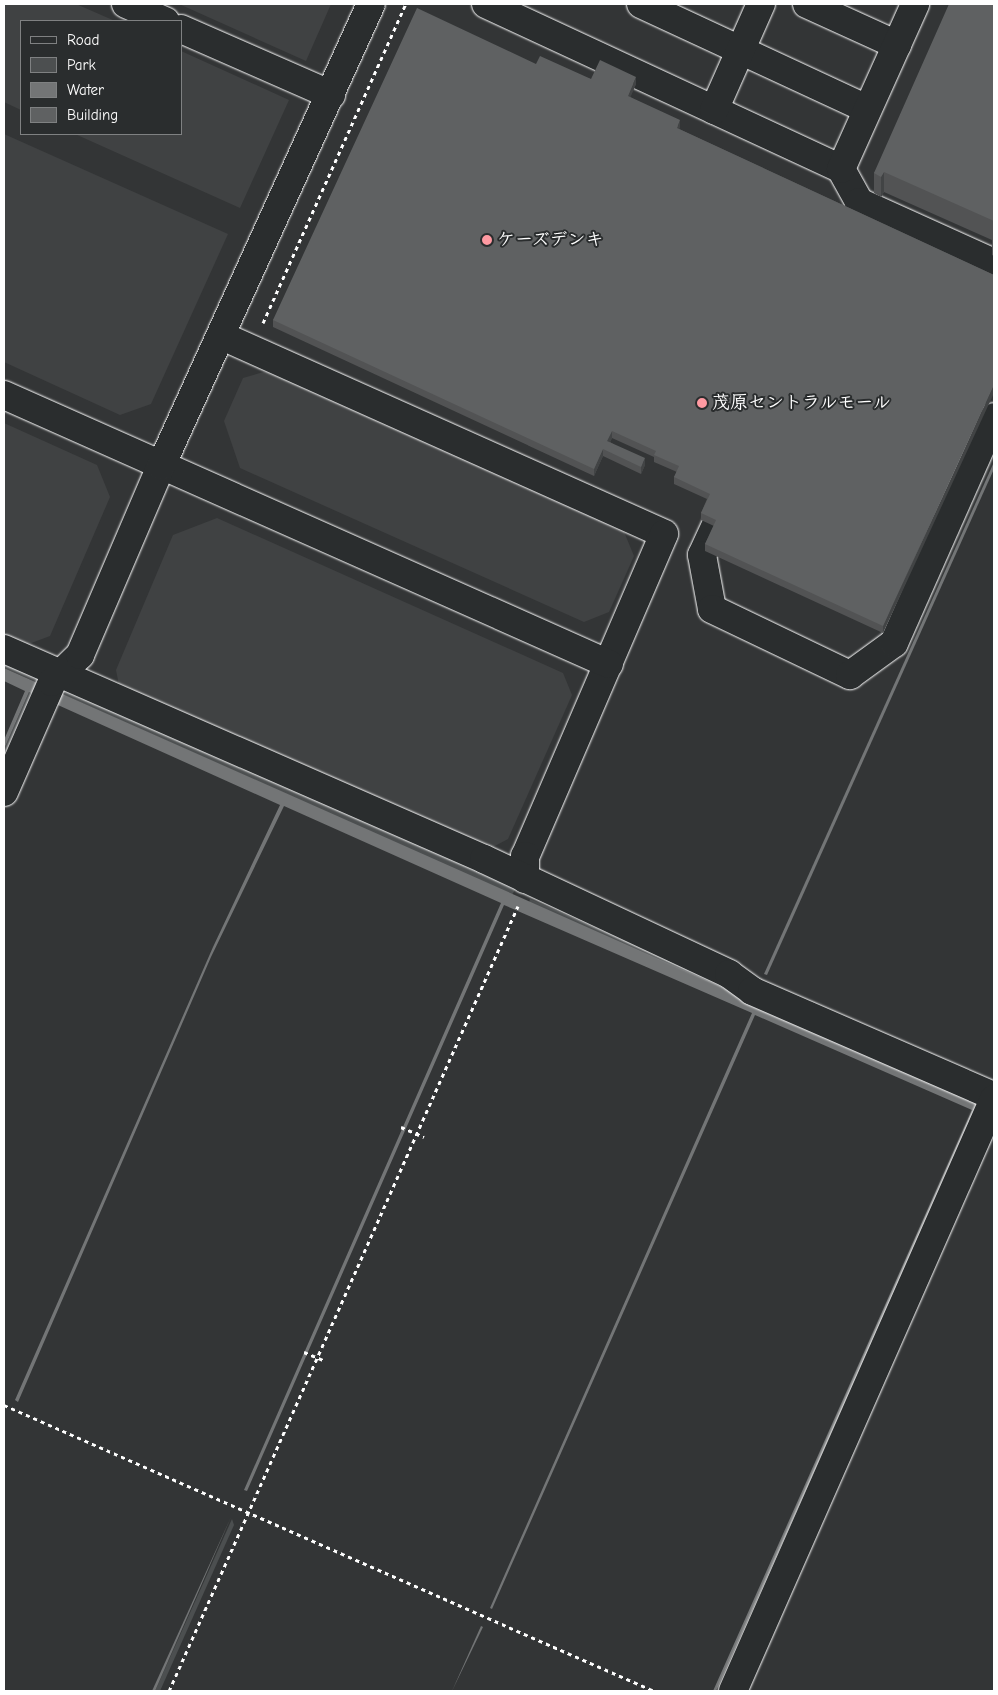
<!DOCTYPE html>
<html>
<head>
<meta charset="utf-8">
<style>
	body { margin:0 }
	#map { position:relative; width:998px; height:1695px; overflow:hidden; background:#333536; font-family:"Comic Neue","Klee One",sans-serif }
	div>[style] { position:absolute }
	[style*='--x'] { left:calc(var(--x)*1px); top:calc(var(--y)*1px); width:calc(var(--w)*1px); rotate:calc(var(--a)*1deg) }
	.built>* { inset:0; background:#404243 }
	.green>* { inset:0; background:#4c4f50 }
	.water>* { inset:0; background:#737576 }
	.path>* { height:3px; margin-top:-1.5px; transform-origin:0; background:repeating-linear-gradient(90deg,#fff 0 4px,transparent 0 8px) }
	.roads { filter:drop-shadow(0 0 1px #fff) drop-shadow(0 0 1px #fff) }
	.minor>* { height:28px; margin:-14px; padding:0 14px; transform-origin:14px; border-radius:14px; background:#2a2d2e }
	.wall>* { inset:0; background:#525354 }
	.shaded-wall>* { inset:0; background:#424445 }
	.building>* { inset:0; background:#5f6162 }
	.dots>* { width:14px; height:14px; translate:-50% -50%; box-sizing:border-box; border:2px solid #2a2d2e; border-radius:50% }
	span { translate:-50% -50%; white-space:nowrap; text-align:center; line-height:1.15; -webkit-text-stroke:4px #2a2d2e; paint-order:stroke }
	.poi-label { font-size:18px; color:#fff; font-weight:700 }
	.left { translate:0 -50%; text-align:left }
	.frame { position:absolute; inset:0; border:5px solid #fff; pointer-events:none }
	.legend { position:absolute; left:20px; top:20px; width:162px; height:115px; box-sizing:border-box; background:#2a2d2e; border:1px solid #7f8182; margin:0; padding:6px 9px; list-style:none; font-size:15px; color:#fff }
	.legend li { display:flex; align-items:center; gap:10px; height:25px }
	.legend b { width:25px; border:1px solid #7f8182 }
</style>
</head>
<body>
<div id="map">
	<div class="built">
		<i style="clip-path:polygon(4px 4px,76px 4px,115px 21px,21px 21px,21px 110px,4px 102px)"></i>
		<i style="clip-path:polygon(179px 4px,331px 4px,306px 61px)"></i>
		<i style="clip-path:polygon(181px 51px,289px 100px,240px 208px,75px 134px,181px 134px)"></i>
		<i style="clip-path:polygon(4px 134px,228px 234px,151px 404px,120px 415px,4px 362px)"></i>
		<i style="clip-path:polygon(267px 371px,622px 527px,634px 556px,609px 612px,584px 622px,240px 468px,224px 421px,243px 378px)"></i>
		<i style="clip-path:polygon(4px 423px,97px 465px,110px 497px,50px 636px,26px 645px,4px 635px)"></i>
		<i style="clip-path:polygon(217px 518px,563px 673px,572px 695px,508px 839px,491px 848px,119px 685px,116px 670px,173px 535px)"></i>
	</div>
	<div class="green">
		<i style="clip-path:polygon(4px 663px,38px 678px,36px 682px,4px 668px)"></i>
		<i style="clip-path:polygon(67px 690px,516px 888px,512px 895px,64px 695px)"></i>
		<i style="clip-path:polygon(29px 692px,31px 693px,4px 755px,4px 749px)"></i>
		<i style="clip-path:polygon(530px 899px,982px 1098px,983px 1103px,529px 903px)"></i>
		<i style="clip-path:polygon(232px 1519px,234px 1525px,160px 1691px,155px 1691px)"></i>
	</div>
	<div class="water">
		<i style="clip-path:polygon(994px 462px,994px 469px,767px 975px,764px 974px)"></i>
		<i style="clip-path:polygon(4px 668px,983px 1103px,975px 1111px,716px 1691px,713px 1691px,972px 1110px,755px 1015px,492px 1609px,490px 1608px,752px 1013px,504px 905px,247px 1491px,244px 1490px,501px 903px,284px 806px,211px 957px,18px 1402px,15px 1400px,213px 947px,280px 805px,29px 692px,4px 749px,4px 740px,25px 691px,4px 681px)"></i>
		<i style="clip-path:polygon(231px 1517px,155px 1691px,152px 1691px)"></i>
		<i style="clip-path:polygon(481px 1626px,483px 1627px,452px 1691px)"></i>
	</div>
	<div class="path">
		<i style="--x:263;--y:323;--w:350;--a:-65.9"></i>
		<i style="--x:401;--y:1127;--w:25;--a:23"></i>
		<i style="--x:304;--y:1352;--w:23;--a:23"></i>
		<i style="--x:4;--y:1405;--w:710;--a:23.75"></i>
		<i style="--x:169;--y:1691;--w:859;--a:-66.03"></i>
	</div>
	<div class="roads">
		<div class="minor">
			<i style="--x:126;--y:4;--w:43;--a:23.6"></i>
			<i style="--x:486;--y:4;--w:391;--a:24.9"></i>
			<i style="--x:841;--y:169;--w:38;--a:61"></i>
			<i style="--x:859;--y:202;--w:148;--a:24.3"></i>
			<i style="--x:641;--y:4;--w:249;--a:24.9"></i>
			<i style="--x:807;--y:4;--w:99;--a:24.5"></i>
			<i style="--x:181;--y:29;--w:164;--a:23.7"></i>
			<i style="--x:714;--y:110;--w:116;--a:-66.1"></i>
			<i style="--x:841;--y:169;--w:181;--a:-65.8"></i>
			<i style="--x:222;--y:336;--w:484;--a:24.1"></i>
			<i style="--x:664;--y:534;--w:351;--a:113.3"></i>
			<i style="--x:525;--y:856;--w:23;--a:90"></i>
			<i style="--x:4;--y:395;--w:662;--a:23.97"></i>
			<i style="--x:721;--y:514;--w:45;--a:114.9"></i>
			<i style="--x:702;--y:555;--w:55;--a:79.5"></i>
			<i style="--x:712;--y:609;--w:153;--a:25.6"></i>
			<i style="--x:850;--y:675;--w:54;--a:-36"></i>
			<i style="--x:894;--y:643;--w:247;--a:-66.1"></i>
			<i style="--x:4;--y:649;--w:524;--a:23.63"></i>
			<i style="--x:484;--y:859;--w:271;--a:25.1"></i>
			<i style="--x:729;--y:974;--w:29;--a:36"></i>
			<i style="--x:752;--y:991;--w:264;--a:23.5"></i>
			<i style="--x:4;--y:792;--w:120;--a:-66.4"></i>
			<i style="--x:52;--y:682;--w:39;--a:-44"></i>
			<i style="--x:80;--y:655;--w:206;--a:-66.8"></i>
			<i style="--x:161;--y:466;--w:507;--a:-65.56"></i>
			<i style="--x:733;--y:1691;--w:647;--a:-66.21"></i>
		</div>
	</div>
	<div class="wall">
		<i style="clip-path:polygon(994px 4px,994px 256px,992px 255px,992px 240px,884px 192px,881px 197px,874px 193px,874px 173px)"></i>
		<i style="clip-path:polygon(536px 64px,591px 79px,636px 84px,630px 97px,680px 127px,679px 129px,994px 275px,883px 633px,705px 551px,705px 544px,714px 526px,701px 520px,701px 513px,707px 499px,674px 484px,674px 477px,677px 472px,654px 462px,654px 457px,612px 438px,610px 442px,645px 465px,641px 474px,603px 456px,594px 476px,273px 327px,273px 320px)"></i>
	</div>
	<div class="shaded-wall">
		<i style="clip-path:polygon(636px 77px,636px 84px,628px 103px,628px 96px)"></i>
		<i style="clip-path:polygon(680px 120px,680px 127px,677px 135px,677px 128px)"></i>
		<i style="clip-path:polygon(884px 172px,884px 192px,881px 197px,881px 177px)"></i>
		<i style="clip-path:polygon(994px 385px,994px 393px,883px 633px,883px 626px)"></i>
		<i style="clip-path:polygon(612px 431px,612px 438px,607px 448px,607px 441px)"></i>
		<i style="clip-path:polygon(603px 449px,603px 456px,594px 476px,594px 469px)"></i>
		<i style="clip-path:polygon(645px 458px,645px 465px,641px 474px,641px 467px)"></i>
	</div>
	<div class="building">
		<i style="clip-path:polygon(949px 4px,994px 4px,994px 221px,884px 172px,881px 177px,874px 173px)"></i>
		<i style="clip-path:polygon(417px 8px,536px 64px,540px 56px,591px 79px,600px 60px,636px 77px,628px 96px,680px 120px,677px 128px,994px 275px,994px 385px,883px 626px,705px 544px,716px 520px,701px 513px,710px 494px,674px 477px,679px 466px,654px 455px,656px 451px,612px 431px,607px 441px,645px 458px,641px 467px,603px 449px,594px 469px,273px 320px)"></i>
	</div>
	<div class="dots">
		<i style="left:487px;top:240px;background:#ff9aa2"></i>
		<i style="left:702px;top:403px;background:#ff9aa2"></i>
	</div>
	<div class="poi-label">
		<span class="left" style="left:497px;top:240px">ケーズデンキ</span>
		<span class="left" style="left:712px;top:403px">茂原セントラルモール</span>
	</div>
	<div class="frame"></div>
	<ul class="legend">
	<li><b style="height:6px;background:#2a2d2e"></b>Road</li>
	<li><b style="height:14px;background:#4c4f50"></b>Park</li>
	<li><b style="height:14px;background:#737576"></b>Water</li>
	<li><b style="height:14px;background:#5f6162"></b>Building</li>
	</ul>
</div>
</body>
</html>
